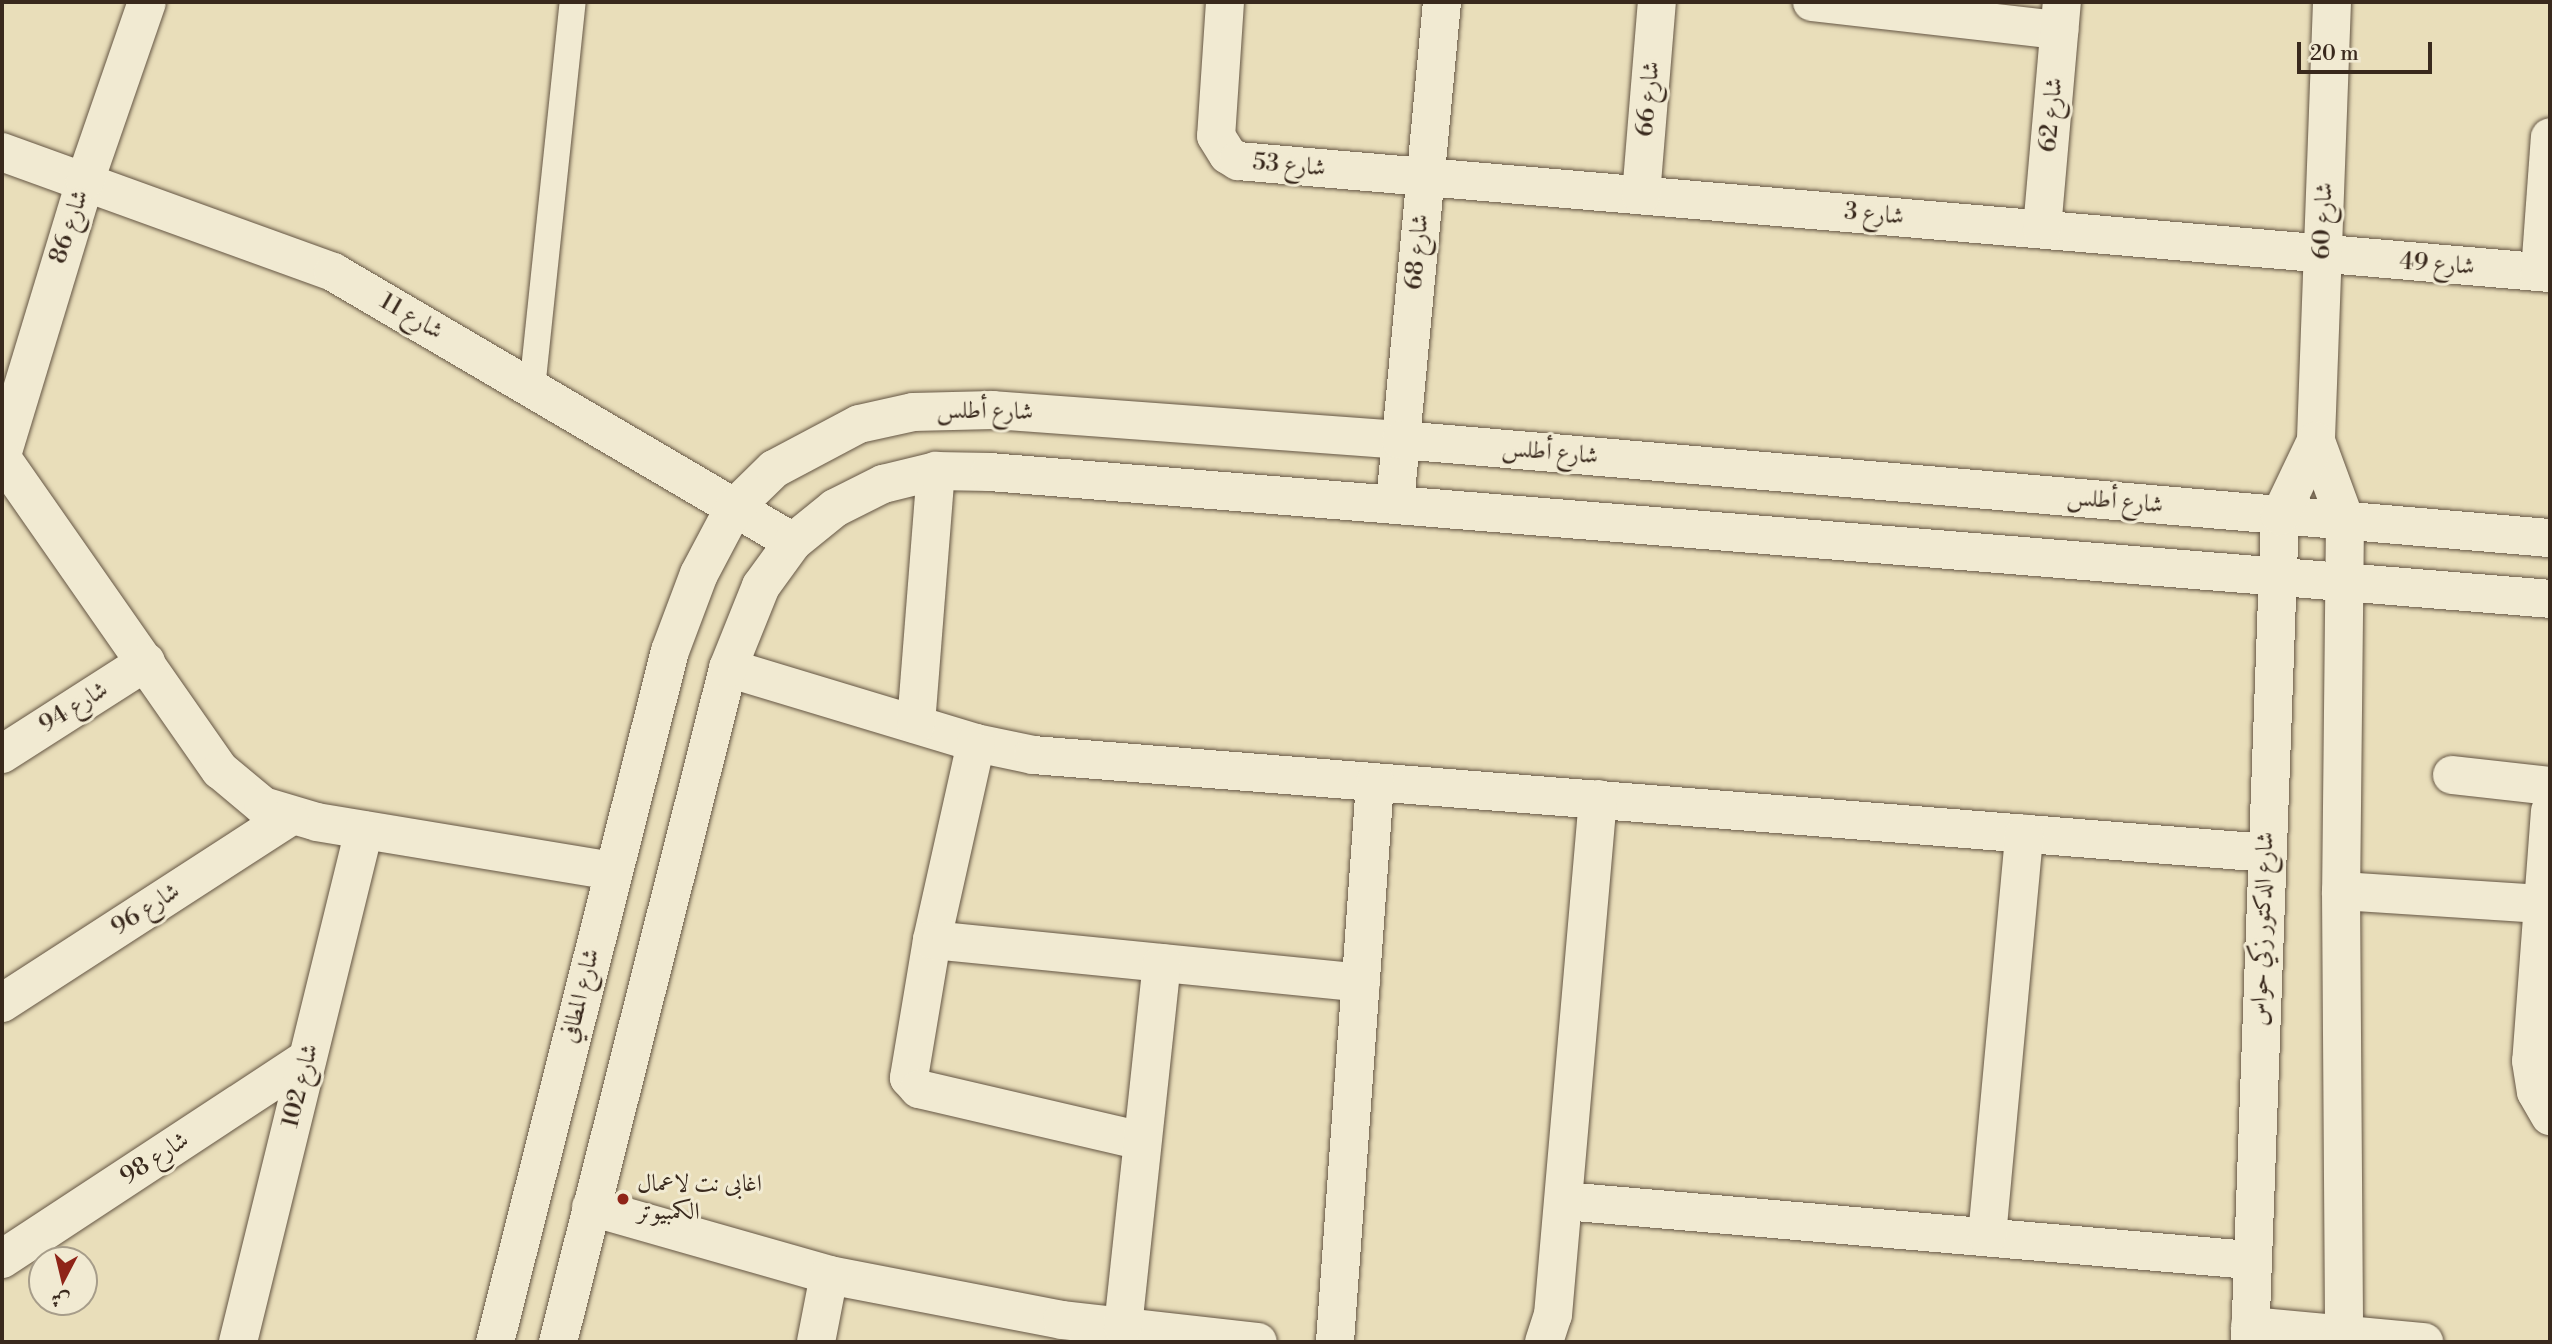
<!DOCTYPE html>
<html>
<head>
<meta charset="utf-8">
<style>
	body { margin:0 }
	#map { position:relative; width:2552px; height:1344px; overflow:hidden; background:#e9deba; font-family:"Libre Bodoni",Amiri,serif }
	div>[style] { position:absolute }
	[style*='--x'] { left:calc(var(--x)*1px); top:calc(var(--y)*1px); width:calc(var(--w)*1px); rotate:calc(var(--a)*1deg) }
	.roads { filter:drop-shadow(0 0 2px #655644) drop-shadow(0 0 2px #655644) }
	.service>* { height:26px; margin:-13px; padding:0 13px; transform-origin:13px; border-radius:13px; background:#f1ead2 }
	.minor>* { height:38px; margin:-19px; padding:0 19px; transform-origin:19px; border-radius:19px; background:#f1ead2 }
	.tertiary>* { height:38px; margin:-19px; padding:0 19px; transform-origin:19px; border-radius:19px; background:#f1ead2 }
	.dots>* { width:19px; height:19px; translate:-50% -50%; box-sizing:border-box; border:4px solid #f1ead2; border-radius:50% }
	span { translate:-50% -50%; white-space:nowrap; text-align:center; line-height:1.15; -webkit-text-stroke:6px #f1ead2; paint-order:stroke }
	.street-label { font-size:24px; color:#39291d }
	.poi-label { font-size:24px; color:#39291d }
	.left { translate:0 -50%; text-align:left }
	.frame { position:absolute; inset:0; border:4px solid #39291d; pointer-events:none }
	.north { position:absolute; left:28px; top:1246px; width:70px; height:70px; box-sizing:border-box; background:#f1ead2; border:2px solid #a79d8a; border-radius:50%; rotate:187deg; font-size:19px; font-weight:700; line-height:28px; text-align:center; color:#39291d }
	.north::after { content:''; display:block; margin:auto; width:24px; height:32px; background:#8f2418; clip-path:polygon(50% 0,100% 100%,50% 72%,0 100%) }
	.scale { position:absolute; left:2297px; top:42px; width:135px; height:32px; box-sizing:border-box; border:4px solid #39291d; border-top:0; padding-left:9px; font-size:21px; line-height:24px; white-space:nowrap; color:#39291d; -webkit-text-stroke:5px #f1ead2; paint-order:stroke }
</style>
</head>
<body>
<div id="map">
	<div class="roads">
		<div class="service">
			<i style="--x:532;--y:389;--w:389;--a:-84"></i>
		</div>
		<div class="minor">
			<i style="--x:1225;--y:2;--w:134;--a:93.8"></i>
			<i style="--x:1216;--y:136;--w:22;--a:58"></i>
			<i style="--x:1228;--y:155;--w:12;--a:31"></i>
			<i style="--x:1238;--y:161;--w:1317;--a:4.88"></i>
			<i style="--x:1812;--y:2;--w:249;--a:6.5"></i>
			<i style="--x:2;--y:152;--w:352;--a:19.9"></i>
			<i style="--x:333;--y:272;--w:533;--a:30.41"></i>
			<i style="--x:1641;--y:195;--w:194;--a:-85.3"></i>
			<i style="--x:2042;--y:229;--w:228;--a:-85"></i>
			<i style="--x:2540;--y:272;--w:135;--a:-85.8"></i>
			<i style="--x:2;--y:455;--w:286;--a:-73.1"></i>
			<i style="--x:85;--y:181;--w:189;--a:-70.9"></i>
			<i style="--x:2;--y:458;--w:381;--a:55.1"></i>
			<i style="--x:220;--y:770;--w:56;--a:39.9"></i>
			<i style="--x:263;--y:806;--w:56;--a:16.5"></i>
			<i style="--x:317;--y:822;--w:299;--a:9.4"></i>
			<i style="--x:1395;--y:503;--w:503;--a:-84.64"></i>
			<i style="--x:728;--y:668;--w:259;--a:16.8"></i>
			<i style="--x:976;--y:743;--w:58;--a:11.9"></i>
			<i style="--x:1033;--y:755;--w:1237;--a:4.54"></i>
			<i style="--x:916;--y:724;--w:254;--a:-85.5"></i>
			<i style="--x:976;--y:743;--w:202;--a:102.6"></i>
			<i style="--x:932;--y:940;--w:140;--a:99.5"></i>
			<i style="--x:909;--y:1078;--w:15;--a:48"></i>
			<i style="--x:919;--y:1089;--w:229;--a:13.1"></i>
			<i style="--x:2;--y:754;--w:171;--a:-32.6"></i>
			<i style="--x:2452;--y:775;--w:99;--a:6.4"></i>
			<i style="--x:2550;--y:811;--w:251;--a:94.3"></i>
			<i style="--x:2531;--y:1061;--w:31;--a:81"></i>
			<i style="--x:2536;--y:1092;--w:28;--a:60"></i>
			<i style="--x:2341;--y:891;--w:201;--a:3.7"></i>
			<i style="--x:932;--y:940;--w:431;--a:5.7"></i>
			<i style="--x:2;--y:1003;--w:342;--a:-32.9"></i>
			<i style="--x:1564;--y:1201;--w:689;--a:4.92"></i>
			<i style="--x:591;--y:1207;--w:248;--a:15.9"></i>
			<i style="--x:829;--y:1275;--w:237;--a:10.9"></i>
			<i style="--x:1062;--y:1320;--w:197;--a:6.4"></i>
			<i style="--x:1987;--y:1236;--w:404;--a:-84.7"></i>
			<i style="--x:2;--y:1259;--w:365;--a:-33.3"></i>
			<i style="--x:2250;--y:1326;--w:175;--a:5.3"></i>
			<i style="--x:1123;--y:1327;--w:366;--a:-83.9"></i>
			<i style="--x:238;--y:1342;--w:527;--a:-76.17"></i>
			<i style="--x:816;--y:1342;--w:68;--a:-79"></i>
			<i style="--x:1335;--y:1342;--w:561;--a:-85.91"></i>
			<i style="--x:1544;--y:1342;--w:28;--a:-72"></i>
			<i style="--x:1553;--y:1315;--w:518;--a:-85.02"></i>
		</div>
		<div class="tertiary">
			<i style="--x:2332;--y:2;--w:439;--a:92.1"></i>
			<i style="--x:2316;--y:441;--w:84;--a:69.8"></i>
			<i style="--x:2345;--y:520;--w:371;--a:90.6"></i>
			<i style="--x:2341;--y:891;--w:451;--a:89.6"></i>
			<i style="--x:495;--y:1342;--w:713;--a:-75.79"></i>
			<i style="--x:670;--y:651;--w:82;--a:-69.4"></i>
			<i style="--x:699;--y:574;--w:75;--a:-62.1"></i>
			<i style="--x:734;--y:508;--w:56;--a:-44.3"></i>
			<i style="--x:774;--y:469;--w:96;--a:-27.9"></i>
			<i style="--x:859;--y:424;--w:55;--a:-12.5"></i>
			<i style="--x:913;--y:412;--w:80;--a:-1.4"></i>
			<i style="--x:993;--y:410;--w:409;--a:4.2"></i>
			<i style="--x:1401;--y:440;--w:1153;--a:4.88"></i>
			<i style="--x:558;--y:1342;--w:695;--a:-75.84"></i>
			<i style="--x:728;--y:668;--w:88;--a:-68.1"></i>
			<i style="--x:761;--y:586;--w:54;--a:-54"></i>
			<i style="--x:793;--y:542;--w:54;--a:-39"></i>
			<i style="--x:835;--y:508;--w:54;--a:-26.6"></i>
			<i style="--x:883;--y:484;--w:55;--a:-13.8"></i>
			<i style="--x:936;--y:471;--w:54;--a:1.1"></i>
			<i style="--x:990;--y:472;--w:1565;--a:4.65"></i>
			<i style="--x:2250;--y:1342;--w:827;--a:-87.92"></i>
			<i style="--x:2280;--y:516;--w:83;--a:-64.4"></i>
		</div>
	</div>
	<div class="dots">
		<i style="left:623px;top:1199px;background:#8f2418"></i>
	</div>
	<div class="street-label">
		<span style="left:1649px;top:99px;rotate:-85deg">شارع 66</span>
		<span style="left:2052px;top:115px;rotate:-85deg">شارع 62</span>
		<span style="left:1289px;top:166px;rotate:5deg">شارع 53</span>
		<span style="left:1874px;top:215px;rotate:5deg">شارع 3</span>
		<span style="left:2324px;top:221px;rotate:-88deg">شارع 60</span>
		<span style="left:70px;top:227px;rotate:-72deg">شارع 86</span>
		<span style="left:1418px;top:252px;rotate:-85deg">شارع 68</span>
		<span style="left:2437px;top:265px;rotate:4deg">شارع 49</span>
		<span style="left:411px;top:317px;rotate:30deg">شارع 11</span>
		<span style="left:985px;top:412px;rotate:1deg">شارع أطلس</span>
		<span style="left:1550px;top:453px;rotate:5deg">شارع أطلس</span>
		<span style="left:2115px;top:502px;rotate:5deg">شارع أطلس</span>
		<span style="left:74px;top:708px;rotate:-32deg">شارع 94</span>
		<span style="left:146px;top:910px;rotate:-33deg">شارع 96</span>
		<span style="left:2263px;top:929px;rotate:-88deg">شارع الدكتور زكي حواس</span>
		<span style="left:581px;top:996px;rotate:-76deg">شارع المطافي</span>
		<span style="left:301px;top:1086px;rotate:-76deg">شارع 102</span>
		<span style="left:155px;top:1159px;rotate:-33deg">شارع 98</span>
	</div>
	<div class="poi-label">
		<span class="left" style="left:637px;top:1199px">اغابى نت لاعمال<br>الكمبيوتر</span>
	</div>
	<div class="frame"></div>
	<div class="north">ش</div>
	<div class="scale">20 m</div>
</div>
</body>
</html>
